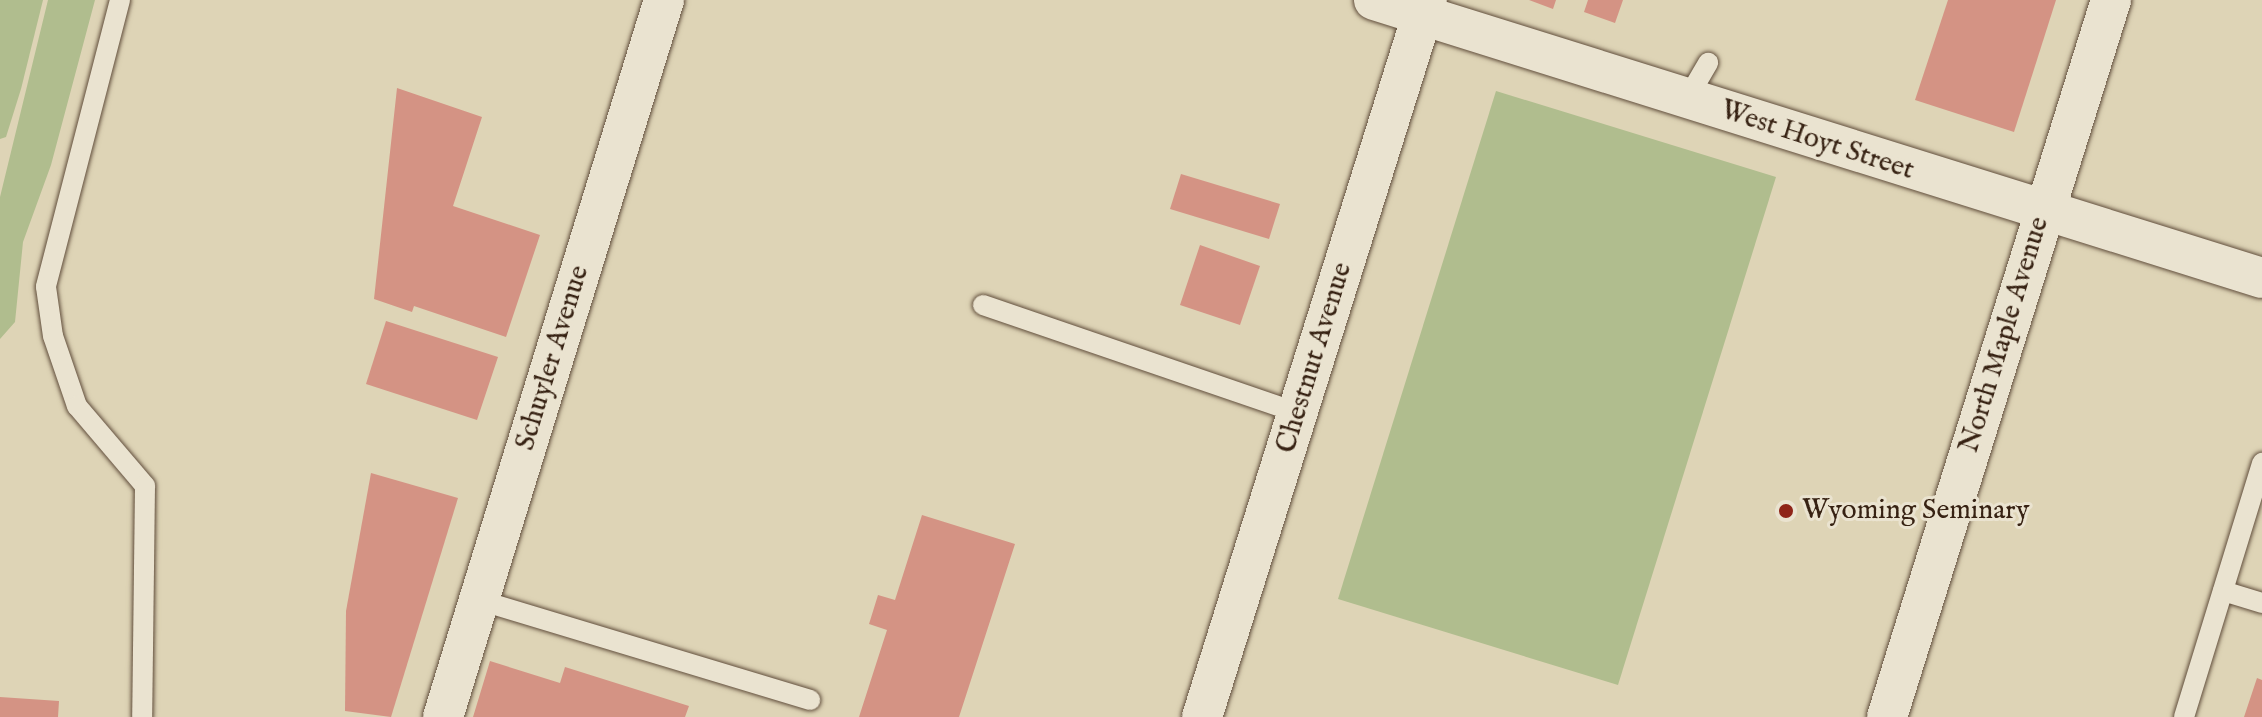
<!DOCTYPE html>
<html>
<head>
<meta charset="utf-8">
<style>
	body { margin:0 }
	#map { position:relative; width:2262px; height:717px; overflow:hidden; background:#ded4b6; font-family:"IM FELL English",serif }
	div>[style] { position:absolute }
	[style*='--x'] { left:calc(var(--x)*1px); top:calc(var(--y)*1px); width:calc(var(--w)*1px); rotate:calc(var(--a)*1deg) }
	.green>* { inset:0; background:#b0bd8e }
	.building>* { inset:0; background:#d49384 }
	.roads { filter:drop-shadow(0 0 2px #614e3c) drop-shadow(0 0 2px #614e3c) }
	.lane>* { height:20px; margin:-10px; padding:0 10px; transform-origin:10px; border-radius:10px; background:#eae3d0 }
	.street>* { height:40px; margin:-20px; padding:0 20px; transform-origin:20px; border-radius:20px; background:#eae3d0 }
	.dots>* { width:22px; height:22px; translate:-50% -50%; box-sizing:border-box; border:4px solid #eae3d0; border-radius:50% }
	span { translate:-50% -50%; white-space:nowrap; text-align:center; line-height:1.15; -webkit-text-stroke:6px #eae3d0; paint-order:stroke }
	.street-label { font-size:28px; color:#372213 }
	.poi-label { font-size:28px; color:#372213 }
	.left { translate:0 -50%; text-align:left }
</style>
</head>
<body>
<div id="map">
	<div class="green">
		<i style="clip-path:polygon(0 0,43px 0,21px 89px,6px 137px,0 139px)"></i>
		<i style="clip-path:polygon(48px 0,95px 0,51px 165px,23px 242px,15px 322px,0 339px,0 197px)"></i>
		<i style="clip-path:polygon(1496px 91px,1776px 177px,1618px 685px,1338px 599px)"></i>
	</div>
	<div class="building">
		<i style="clip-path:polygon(1529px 0,1556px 0,1553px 9px)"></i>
		<i style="clip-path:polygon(1588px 0,1623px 0,1615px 23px,1584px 12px)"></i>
		<i style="clip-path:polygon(1948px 0,2056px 0,2014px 132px,1915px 100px)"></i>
		<i style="clip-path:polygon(397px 88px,482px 117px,453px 206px,540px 235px,506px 337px,414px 306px,412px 312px,374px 299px)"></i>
		<i style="clip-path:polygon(1181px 174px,1280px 204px,1269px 239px,1170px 209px)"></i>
		<i style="clip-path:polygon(1200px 245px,1260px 266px,1240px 325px,1180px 305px)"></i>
		<i style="clip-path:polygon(386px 321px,498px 357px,477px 420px,366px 384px)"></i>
		<i style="clip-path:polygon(371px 473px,458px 498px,391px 717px,345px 711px,346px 611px)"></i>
		<i style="clip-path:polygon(922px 515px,1015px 544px,959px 717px,859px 717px,887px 630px,869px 624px,878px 595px,895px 600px)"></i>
		<i style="clip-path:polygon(490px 661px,560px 683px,565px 667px,689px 706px,685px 717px,473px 717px)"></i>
		<i style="clip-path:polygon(2257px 678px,2262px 680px,2262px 717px,2244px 717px)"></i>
		<i style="clip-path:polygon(0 697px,59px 701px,58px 717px,0 717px)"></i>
	</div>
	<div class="roads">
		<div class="lane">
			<i style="--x:120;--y:0;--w:296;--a:104.5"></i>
			<i style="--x:46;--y:287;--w:49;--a:81.9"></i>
			<i style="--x:53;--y:336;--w:74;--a:71.1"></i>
			<i style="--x:77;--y:406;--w:105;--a:49.6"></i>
			<i style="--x:145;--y:486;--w:231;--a:90.7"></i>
			<i style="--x:1687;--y:99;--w:42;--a:-59.7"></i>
			<i style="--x:983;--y:305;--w:333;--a:18.9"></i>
			<i style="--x:2223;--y:591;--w:41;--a:17.1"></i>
			<i style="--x:479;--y:600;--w:346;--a:16.8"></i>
			<i style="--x:2184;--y:717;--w:266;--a:-72.9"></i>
		</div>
		<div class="street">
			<i style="--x:1374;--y:0;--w:930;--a:17.38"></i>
			<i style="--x:443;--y:717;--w:750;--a:-72.87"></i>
			<i style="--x:1202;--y:717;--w:751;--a:-72.58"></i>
			<i style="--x:1887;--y:717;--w:751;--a:-72.65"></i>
		</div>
	</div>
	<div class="dots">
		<i style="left:1786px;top:511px;background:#8f2418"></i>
	</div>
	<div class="street-label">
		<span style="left:1817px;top:141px;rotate:18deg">West Hoyt Street</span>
		<span style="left:2005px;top:335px;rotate:-73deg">North Maple Avenue</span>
		<span style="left:553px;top:358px;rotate:-73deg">Schuyler Avenue</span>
		<span style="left:1315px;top:358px;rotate:-73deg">Chestnut Avenue</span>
	</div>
	<div class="poi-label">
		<span class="left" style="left:1802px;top:511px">Wyoming Seminary</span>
	</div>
</div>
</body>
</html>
